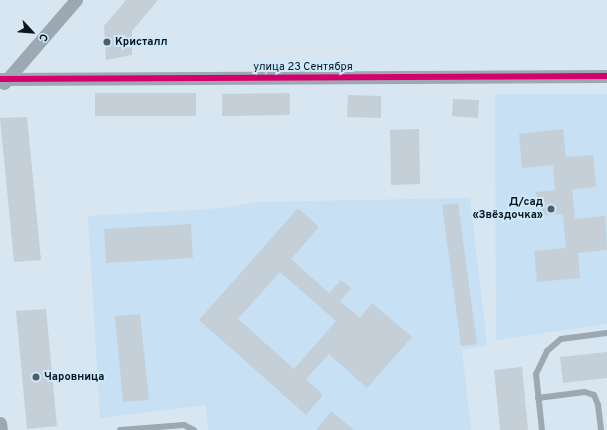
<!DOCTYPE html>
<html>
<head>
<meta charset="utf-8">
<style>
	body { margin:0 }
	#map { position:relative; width:607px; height:430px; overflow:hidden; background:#d7e6f1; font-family:Overpass,sans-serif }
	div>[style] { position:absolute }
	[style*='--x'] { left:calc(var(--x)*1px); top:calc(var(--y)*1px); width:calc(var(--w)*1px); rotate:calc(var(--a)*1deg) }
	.built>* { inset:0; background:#c7e0f3 }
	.building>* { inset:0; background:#c4cfd8 }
	.service>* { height:6px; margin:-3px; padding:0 3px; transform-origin:3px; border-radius:3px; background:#9ca9b3 }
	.minor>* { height:13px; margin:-6.5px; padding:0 6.5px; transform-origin:6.5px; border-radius:6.5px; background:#9ca9b3 }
	.cycleway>* { height:6px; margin:-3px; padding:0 3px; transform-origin:3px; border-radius:3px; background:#d6006c }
	.dots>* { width:11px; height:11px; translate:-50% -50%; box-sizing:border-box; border:2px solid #cce8fc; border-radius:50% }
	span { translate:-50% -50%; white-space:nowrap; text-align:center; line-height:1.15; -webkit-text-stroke:4px #cce8fc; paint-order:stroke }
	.poi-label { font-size:11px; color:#0b151b; font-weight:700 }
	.left { translate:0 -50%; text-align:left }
	.right { translate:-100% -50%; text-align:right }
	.street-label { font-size:11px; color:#0b151b }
	.north { position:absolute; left:12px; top:12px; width:40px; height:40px; -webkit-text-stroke:3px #cce8fc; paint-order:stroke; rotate:116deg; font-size:11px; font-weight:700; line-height:16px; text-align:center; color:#0b151b }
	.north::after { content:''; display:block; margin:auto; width:14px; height:18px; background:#0b151b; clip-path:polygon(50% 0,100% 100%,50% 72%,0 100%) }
</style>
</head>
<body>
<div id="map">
	<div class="built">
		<i style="clip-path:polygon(495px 94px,607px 94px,607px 324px,496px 340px)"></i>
		<i style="clip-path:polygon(470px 198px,487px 345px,462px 350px,471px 430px,208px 430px,206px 405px,100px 418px,88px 216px,224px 208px,256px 202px)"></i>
	</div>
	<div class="building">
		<i style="clip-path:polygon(126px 0,158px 0,132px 31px,132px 55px,106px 60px,104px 26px)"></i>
		<i style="clip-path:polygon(95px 93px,196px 93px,196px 116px,95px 116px)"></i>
		<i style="clip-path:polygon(290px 93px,290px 115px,222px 116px,222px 94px)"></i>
		<i style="clip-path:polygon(348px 95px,381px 96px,381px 118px,347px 117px)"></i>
		<i style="clip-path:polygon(453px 99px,479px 100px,478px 118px,452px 116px)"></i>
		<i style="clip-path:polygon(27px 117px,41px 260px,14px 262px,0 118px)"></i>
		<i style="clip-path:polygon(419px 129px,420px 184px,391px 185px,390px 130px)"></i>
		<i style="clip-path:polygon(563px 129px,566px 157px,593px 155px,596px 187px,572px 189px,575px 219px,605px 216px,607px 250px,578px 253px,580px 278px,537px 282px,534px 251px,566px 248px,563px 214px,538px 216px,536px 192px,555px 190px,553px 165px,522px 168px,519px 134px)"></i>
		<i style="clip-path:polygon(458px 203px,477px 344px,461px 346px,442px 205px)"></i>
		<i style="clip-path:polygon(evenodd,298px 208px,319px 227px,291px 259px,329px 293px,341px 280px,351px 288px,340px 301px,360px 318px,372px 303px,412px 337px,367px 388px,329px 354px,306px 379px,323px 395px,306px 415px,199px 320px,298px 208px,280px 272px,336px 321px,294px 369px,238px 319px,280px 272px)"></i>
		<i style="clip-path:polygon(191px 224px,193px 258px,106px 263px,104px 229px)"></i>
		<i style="clip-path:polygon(46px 309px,57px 426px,27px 429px,16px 311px)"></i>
		<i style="clip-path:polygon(140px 314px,149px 400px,123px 402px,115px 316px)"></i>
		<i style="clip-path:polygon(607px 352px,607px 378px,563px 383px,560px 357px)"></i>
		<i style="clip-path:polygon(522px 367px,528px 430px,500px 430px,494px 370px)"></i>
		<i style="clip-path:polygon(331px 411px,354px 430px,316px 430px)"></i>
	</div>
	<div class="service">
		<i style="--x:538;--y:398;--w:47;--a:-7.3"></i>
		<i style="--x:585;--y:392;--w:9;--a:18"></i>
		<i style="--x:594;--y:395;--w:11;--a:68"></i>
		<i style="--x:598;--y:405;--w:25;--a:83"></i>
		<i style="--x:120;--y:430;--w:64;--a:-4.5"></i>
		<i style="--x:184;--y:425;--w:11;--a:27"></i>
		<i style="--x:542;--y:430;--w:56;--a:-96.1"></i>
		<i style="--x:536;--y:374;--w:25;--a:-64"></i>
		<i style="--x:547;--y:351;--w:18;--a:-41"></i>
		<i style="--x:561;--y:339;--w:46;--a:-7.4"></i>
	</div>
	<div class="minor">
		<i style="--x:0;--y:79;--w:607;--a:-0.28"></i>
		<i style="--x:4;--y:83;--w:110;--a:-49.1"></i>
		<i style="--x:0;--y:423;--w:7;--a:82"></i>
	</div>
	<div class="cycleway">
		<i style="--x:0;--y:79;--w:607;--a:-0.28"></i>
	</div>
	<div class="dots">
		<i style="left:107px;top:42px;background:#525e66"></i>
		<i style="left:551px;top:209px;background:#525e66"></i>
		<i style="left:36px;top:377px;background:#525e66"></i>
	</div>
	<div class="poi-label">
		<span class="left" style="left:115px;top:42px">Кристалл</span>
		<span class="right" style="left:543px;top:209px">Д/сад<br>«Звёздочка»</span>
		<span class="left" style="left:44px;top:377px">Чаровница</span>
	</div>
	<div class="street-label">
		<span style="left:303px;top:67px">улица 23 Сентября</span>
	</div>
	<div class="north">С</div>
</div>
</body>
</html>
